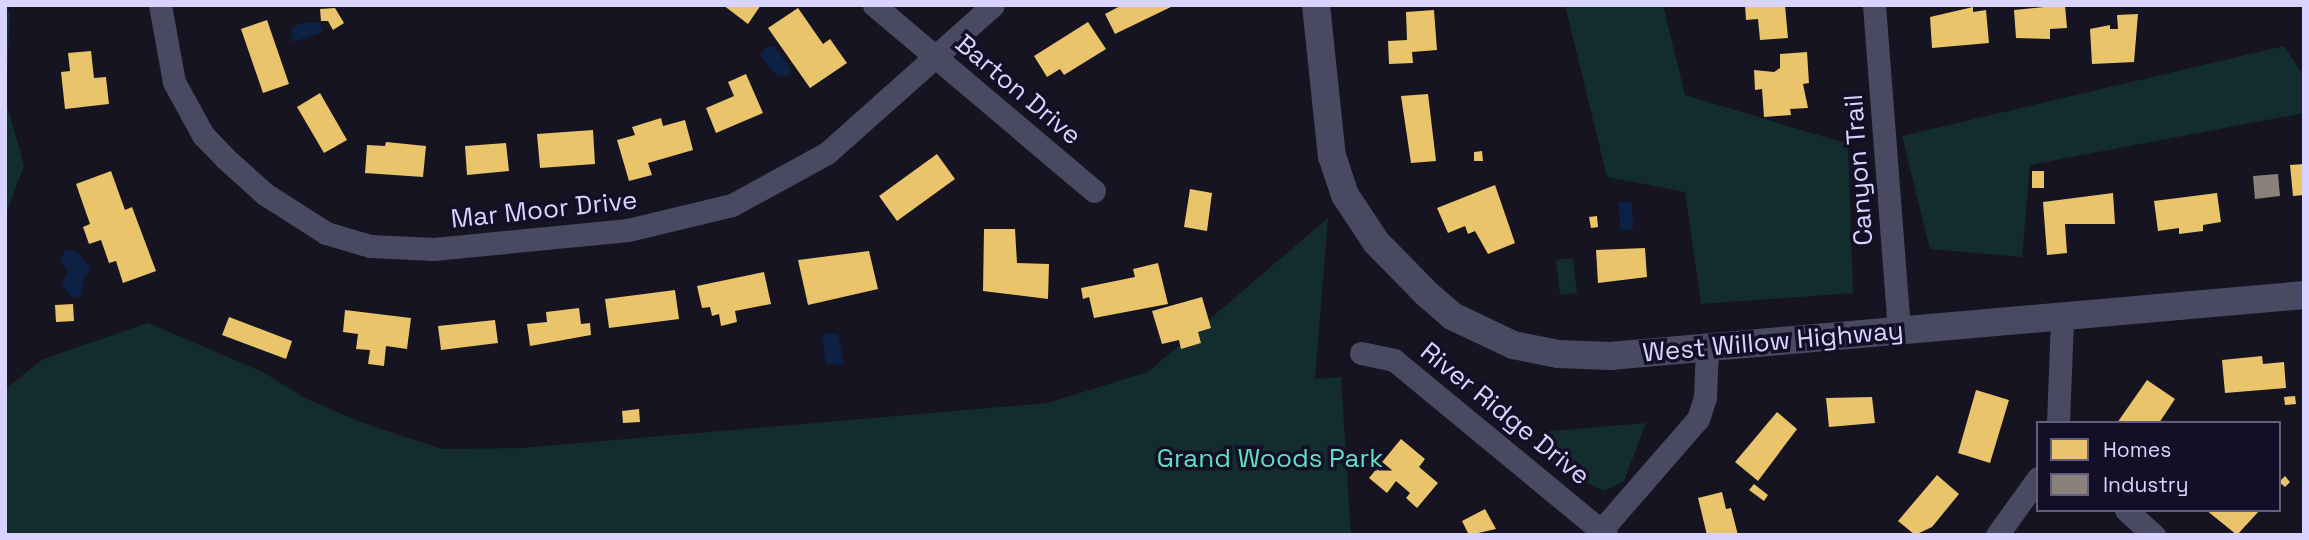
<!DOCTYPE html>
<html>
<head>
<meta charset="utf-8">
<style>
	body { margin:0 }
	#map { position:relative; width:2309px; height:540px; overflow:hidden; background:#161421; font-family:"Space Grotesk",sans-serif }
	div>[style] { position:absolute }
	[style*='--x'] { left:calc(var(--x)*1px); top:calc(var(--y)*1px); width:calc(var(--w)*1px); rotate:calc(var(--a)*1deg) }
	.green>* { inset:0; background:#132c2d }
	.water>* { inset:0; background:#0d2144 }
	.homes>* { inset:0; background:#e9c46a }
	.industry>* { inset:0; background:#8a817c }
	.minor>* { height:23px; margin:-11.5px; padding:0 11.5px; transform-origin:11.5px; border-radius:11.5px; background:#4a4962 }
	.tertiary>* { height:28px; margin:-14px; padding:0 14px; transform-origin:14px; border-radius:14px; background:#4a4962 }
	span { translate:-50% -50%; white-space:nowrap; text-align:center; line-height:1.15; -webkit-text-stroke:7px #130f26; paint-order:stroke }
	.street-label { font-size:26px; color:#d9d4ff }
	.park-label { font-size:26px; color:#5fe0c0 }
	.frame { position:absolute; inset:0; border:7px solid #d9d4ff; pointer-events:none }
	.legend { position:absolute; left:2036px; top:421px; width:245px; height:91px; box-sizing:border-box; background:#130f26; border:2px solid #625e7d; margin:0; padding:9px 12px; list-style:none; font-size:21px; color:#d9d4ff }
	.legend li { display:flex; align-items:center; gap:14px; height:35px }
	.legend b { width:35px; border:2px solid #625e7d }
</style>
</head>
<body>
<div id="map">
	<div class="green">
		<i style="clip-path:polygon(5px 5px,10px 13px,6px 101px,24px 166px,5px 217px)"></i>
		<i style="clip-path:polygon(1565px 5px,1663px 5px,1685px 95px,1848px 144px,1853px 293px,1701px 304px,1685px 192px,1607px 177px)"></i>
		<i style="clip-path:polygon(2284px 46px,2304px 76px,2304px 113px,2030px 165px,2022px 257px,1930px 249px,1902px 136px)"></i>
		<i style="clip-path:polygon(1328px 218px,1315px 379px,1341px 377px,1351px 535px,5px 535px,5px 389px,43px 359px,148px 323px,263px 372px,303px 397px,360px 422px,442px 449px,521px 448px,1047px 403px,1148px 372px)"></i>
		<i style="clip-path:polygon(1573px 258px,1577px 293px,1560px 295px,1556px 260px)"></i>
		<i style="clip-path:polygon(1646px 423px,1624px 481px,1604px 491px,1548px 463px,1540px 432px)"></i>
	</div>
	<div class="water">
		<i style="clip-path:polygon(305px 22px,320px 23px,323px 32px,292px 42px,291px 28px)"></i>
		<i style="clip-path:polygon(767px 46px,775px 47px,790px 68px,790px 75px,779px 77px,760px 56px)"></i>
		<i style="clip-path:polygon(1619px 202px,1632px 202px,1633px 229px,1620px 230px)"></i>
		<i style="clip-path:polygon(65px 250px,76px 251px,91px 269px,84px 278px,81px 296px,72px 298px,61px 284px,68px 272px,60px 261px)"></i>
		<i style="clip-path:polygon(825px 333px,838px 334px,844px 365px,826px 364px,822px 338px)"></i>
	</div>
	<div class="homes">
		<i style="clip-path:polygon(723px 5px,761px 5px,748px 24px)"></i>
		<i style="clip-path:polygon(1122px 5px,1175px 5px,1115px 34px,1105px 14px)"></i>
		<i style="clip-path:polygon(1745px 5px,1785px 5px,1788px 38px,1760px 40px,1758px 19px,1746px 20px)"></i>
		<i style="clip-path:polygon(2065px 5px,2067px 28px,2050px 29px,2050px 39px,2016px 38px,2014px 10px)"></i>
		<i style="clip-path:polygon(1973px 7px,1973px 12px,1986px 10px,1989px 43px,1932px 48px,1930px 17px)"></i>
		<i style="clip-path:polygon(335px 8px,344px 23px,333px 30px,328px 21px,321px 21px,320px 9px)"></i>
		<i style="clip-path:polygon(798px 8px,823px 44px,830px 39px,847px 63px,810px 88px,768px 28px)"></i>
		<i style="clip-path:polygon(1434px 10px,1437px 50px,1412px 52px,1413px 63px,1389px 64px,1388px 41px,1407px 40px,1406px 12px)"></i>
		<i style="clip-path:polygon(2138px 14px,2134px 62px,2092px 64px,2090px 29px,2110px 25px,2110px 29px,2118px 29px,2117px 15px)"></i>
		<i style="clip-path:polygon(267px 20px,289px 84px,263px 93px,241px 29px)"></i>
		<i style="clip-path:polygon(1088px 22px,1106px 49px,1064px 75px,1060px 69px,1047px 77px,1034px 56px)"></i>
		<i style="clip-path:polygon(91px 51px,94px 78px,106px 77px,109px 104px,65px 109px,61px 72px,70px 71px,68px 53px)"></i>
		<i style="clip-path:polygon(1807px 52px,1809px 83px,1803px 84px,1808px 108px,1790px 109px,1791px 115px,1764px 117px,1762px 89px,1755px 90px,1754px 70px,1774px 72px,1780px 68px,1780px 54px)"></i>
		<i style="clip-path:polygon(746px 74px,763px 113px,716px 133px,706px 108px,734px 96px,728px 82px)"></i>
		<i style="clip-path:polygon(320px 93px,347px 140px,324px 153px,297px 107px)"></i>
		<i style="clip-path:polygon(1428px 94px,1436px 161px,1411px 163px,1401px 96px)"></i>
		<i style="clip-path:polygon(661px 118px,663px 126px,685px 120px,693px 150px,648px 163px,652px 175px,629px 181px,617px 140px,635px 135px,632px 127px)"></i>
		<i style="clip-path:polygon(593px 130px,595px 164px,540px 168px,537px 134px)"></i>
		<i style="clip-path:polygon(386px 142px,426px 146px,423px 177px,365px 173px,367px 145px,385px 146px)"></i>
		<i style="clip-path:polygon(506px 143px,509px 171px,467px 175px,465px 146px)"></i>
		<i style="clip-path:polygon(1482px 151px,1483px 161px,1474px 161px,1474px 152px)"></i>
		<i style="clip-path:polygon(937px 154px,955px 179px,897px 221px,879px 196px)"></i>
		<i style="clip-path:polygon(2304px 164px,2304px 195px,2293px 196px,2290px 165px)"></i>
		<i style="clip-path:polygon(111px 171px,125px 210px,132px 207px,156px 271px,123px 283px,116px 261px,109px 263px,101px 240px,89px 244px,83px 227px,90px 224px,76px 184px)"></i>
		<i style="clip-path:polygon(2032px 171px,2044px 171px,2044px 188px,2032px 188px)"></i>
		<i style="clip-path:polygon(1495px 185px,1515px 243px,1488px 254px,1475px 231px,1468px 234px,1465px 226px,1448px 233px,1437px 208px)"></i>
		<i style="clip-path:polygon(1190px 189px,1212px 193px,1207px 231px,1184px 227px)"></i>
		<i style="clip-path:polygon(2113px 193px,2115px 224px,2065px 224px,2067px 253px,2047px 255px,2043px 202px)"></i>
		<i style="clip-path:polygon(2217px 193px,2221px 222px,2203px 225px,2203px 231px,2179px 234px,2179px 228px,2158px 231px,2154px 201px)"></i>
		<i style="clip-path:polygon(1597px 216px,1598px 227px,1591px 228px,1589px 217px)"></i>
		<i style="clip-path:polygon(984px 229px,1015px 229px,1017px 263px,1049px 264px,1048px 299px,983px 291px)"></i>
		<i style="clip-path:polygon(1645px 248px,1647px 277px,1598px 283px,1596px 250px)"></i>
		<i style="clip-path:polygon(869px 251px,878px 289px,808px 305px,798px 260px)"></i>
		<i style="clip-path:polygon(1158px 263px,1168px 304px,1094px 318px,1089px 297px,1083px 299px,1081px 288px,1135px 277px,1133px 269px)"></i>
		<i style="clip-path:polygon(764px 272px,771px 304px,735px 311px,737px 322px,721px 326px,719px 314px,712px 316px,710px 307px,702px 308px,697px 286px)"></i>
		<i style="clip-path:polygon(675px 290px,679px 319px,609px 328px,605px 299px)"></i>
		<i style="clip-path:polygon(1202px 297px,1211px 328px,1198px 332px,1201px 343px,1181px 349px,1179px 340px,1162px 344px,1152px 311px)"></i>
		<i style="clip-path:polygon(73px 304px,74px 321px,56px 322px,55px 305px)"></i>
		<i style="clip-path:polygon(579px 308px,581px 324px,590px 323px,591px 335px,530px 346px,527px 324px,547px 322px,546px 312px)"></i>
		<i style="clip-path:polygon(345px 310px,411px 318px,407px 349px,386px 346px,384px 366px,368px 364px,370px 350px,356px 349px,358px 334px,343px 332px)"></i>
		<i style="clip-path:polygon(229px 317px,292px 341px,286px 359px,222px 335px)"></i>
		<i style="clip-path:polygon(495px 320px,498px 343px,441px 350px,438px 326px)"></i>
		<i style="clip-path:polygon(2262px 356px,2263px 364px,2284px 362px,2286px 388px,2225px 393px,2222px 360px)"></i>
		<i style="clip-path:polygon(2147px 380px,2175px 399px,2159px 423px,2117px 423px)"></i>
		<i style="clip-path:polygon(1976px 390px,2009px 400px,1990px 463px,1958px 453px)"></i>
		<i style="clip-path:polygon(2295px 396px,2296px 404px,2285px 405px,2284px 397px)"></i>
		<i style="clip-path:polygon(1872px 397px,1875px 423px,1829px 427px,1826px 398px)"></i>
		<i style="clip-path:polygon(639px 409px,640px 422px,623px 423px,622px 411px)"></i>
		<i style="clip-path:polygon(1777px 412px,1797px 429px,1758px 481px,1735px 462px)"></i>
		<i style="clip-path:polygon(1401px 439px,1425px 459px,1419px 467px,1438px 483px,1417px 508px,1406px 498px,1410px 493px,1396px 481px,1387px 493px,1369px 478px)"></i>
		<i style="clip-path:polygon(1937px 475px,1959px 494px,1932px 527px,1915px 535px,1898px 521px)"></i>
		<i style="clip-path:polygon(2285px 476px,2290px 482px,2285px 487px,2279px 482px)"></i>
		<i style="clip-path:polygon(1754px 484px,1768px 495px,1764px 501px,1749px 490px)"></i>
		<i style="clip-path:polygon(1722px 492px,1726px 509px,1731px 508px,1738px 535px,1707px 535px,1698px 498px)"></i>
		<i style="clip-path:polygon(1485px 509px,1496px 529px,1469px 535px,1462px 521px)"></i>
		<i style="clip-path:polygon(2206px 510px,2260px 510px,2237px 535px)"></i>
	</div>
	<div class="industry">
		<i style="clip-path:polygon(2278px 174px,2280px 196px,2255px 199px,2253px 176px)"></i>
	</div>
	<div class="minor">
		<i style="--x:160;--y:5;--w:78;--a:79.7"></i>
		<i style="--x:174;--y:82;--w:60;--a:61.3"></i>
		<i style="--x:203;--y:135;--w:32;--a:46"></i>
		<i style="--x:225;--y:158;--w:54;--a:42"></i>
		<i style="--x:265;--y:194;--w:72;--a:32.6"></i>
		<i style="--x:326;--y:233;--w:46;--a:16.5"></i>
		<i style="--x:370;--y:246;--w:64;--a:2.7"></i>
		<i style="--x:434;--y:249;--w:195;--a:-5.6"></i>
		<i style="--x:628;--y:230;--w:107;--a:-13.5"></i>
		<i style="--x:732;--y:205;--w:108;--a:-28.7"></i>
		<i style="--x:827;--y:153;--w:222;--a:-41.7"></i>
		<i style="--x:874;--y:5;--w:288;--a:40.2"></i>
		<i style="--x:1874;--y:5;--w:327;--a:85.6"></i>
		<i style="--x:1361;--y:353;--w:34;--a:12"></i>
		<i style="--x:1394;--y:360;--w:275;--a:39.5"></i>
		<i style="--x:2058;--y:423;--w:106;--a:-87.8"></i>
		<i style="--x:2126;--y:510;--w:38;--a:42"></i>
		<i style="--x:1597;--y:535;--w:154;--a:-49"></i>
		<i style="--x:1698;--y:419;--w:23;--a:-72"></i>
		<i style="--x:1705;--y:397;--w:49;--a:-87.7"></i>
		<i style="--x:1997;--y:535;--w:70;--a:-54.3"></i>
	</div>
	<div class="tertiary">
		<i style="--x:1316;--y:5;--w:152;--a:84"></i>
		<i style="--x:1332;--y:156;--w:41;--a:71.6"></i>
		<i style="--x:1345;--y:195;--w:56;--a:56.6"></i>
		<i style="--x:1376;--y:242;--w:73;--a:45.6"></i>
		<i style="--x:1427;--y:294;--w:33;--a:41"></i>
		<i style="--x:1452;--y:316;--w:68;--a:25.4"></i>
		<i style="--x:1513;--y:345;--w:46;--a:11.3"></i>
		<i style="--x:1558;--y:354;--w:52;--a:2.2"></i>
		<i style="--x:1610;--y:356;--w:697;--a:-5.02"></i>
	</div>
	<div class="street-label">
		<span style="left:1018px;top:90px;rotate:40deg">Barton Drive</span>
		<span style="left:1859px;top:170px;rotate:-94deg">Canyon Trail</span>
		<span style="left:544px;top:210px;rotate:-6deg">Mar Moor Drive</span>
		<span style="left:1773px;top:342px;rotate:-5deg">West Willow Highway</span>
		<span style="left:1505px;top:414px;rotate:39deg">River Ridge Drive</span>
	</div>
	<div class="park-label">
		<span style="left:1270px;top:459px">Grand Woods Park</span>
	</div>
	<div class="frame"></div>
	<ul class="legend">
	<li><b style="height:19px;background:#e9c46a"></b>Homes</li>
	<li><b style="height:19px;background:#8a817c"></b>Industry</li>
	</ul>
</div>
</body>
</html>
